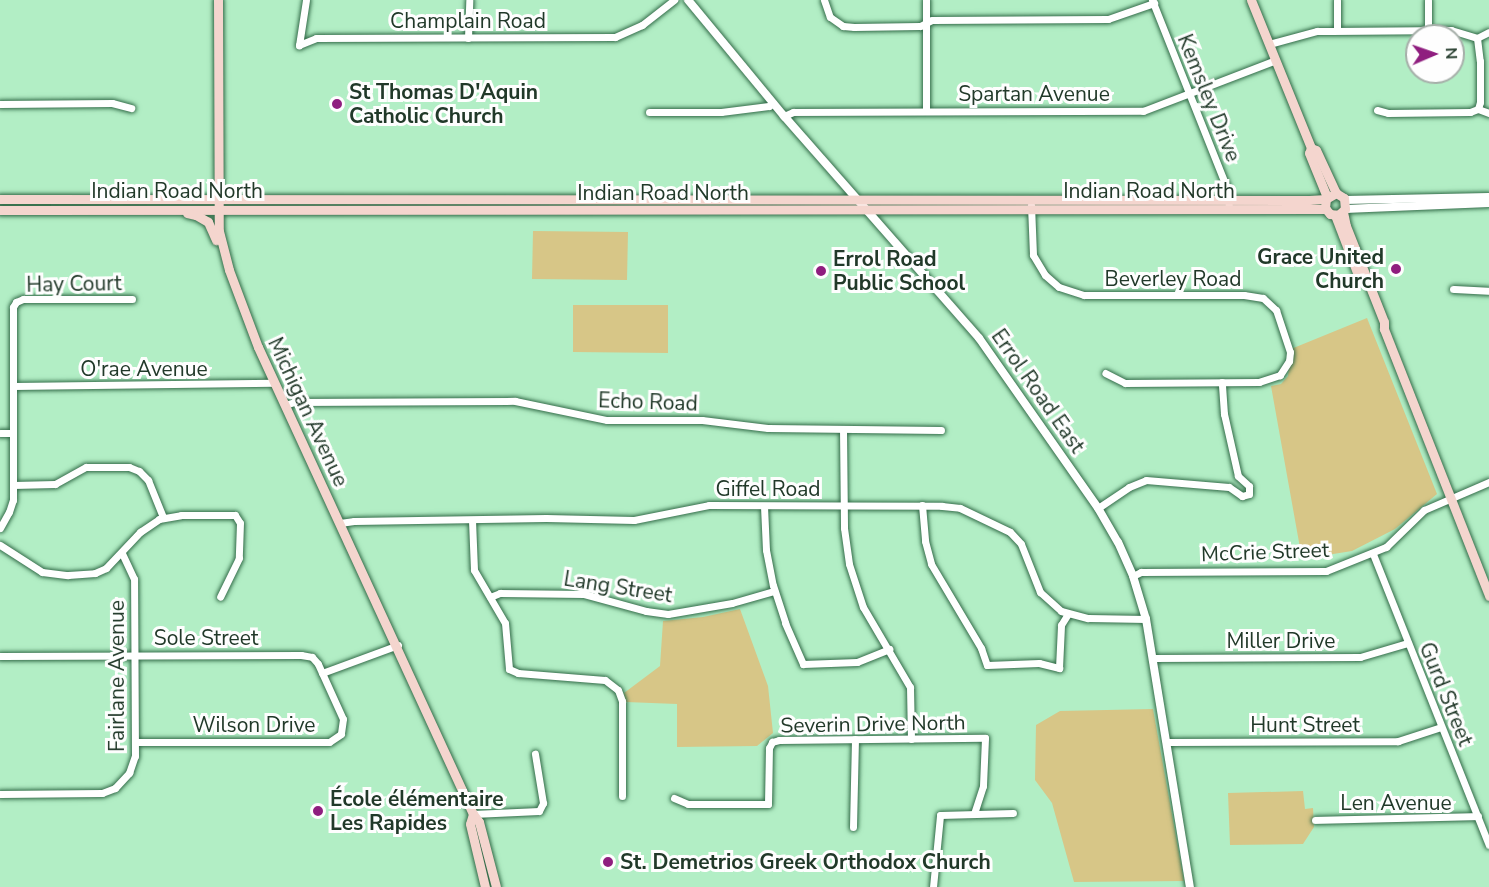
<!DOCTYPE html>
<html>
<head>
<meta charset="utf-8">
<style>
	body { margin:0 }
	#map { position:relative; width:1489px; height:887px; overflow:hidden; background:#b2eec5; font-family:"Nunito Sans",sans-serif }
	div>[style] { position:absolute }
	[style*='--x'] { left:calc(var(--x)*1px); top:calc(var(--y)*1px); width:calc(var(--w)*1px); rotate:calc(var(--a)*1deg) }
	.green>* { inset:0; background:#d7c687 }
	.roads { filter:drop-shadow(0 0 2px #336c49) drop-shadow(0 0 2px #336c49) }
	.minor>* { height:7px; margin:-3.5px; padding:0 3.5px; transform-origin:3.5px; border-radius:3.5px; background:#fff }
	.tertiary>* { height:8px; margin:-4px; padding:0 4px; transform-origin:4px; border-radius:4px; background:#fff }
	.secondary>* { height:9px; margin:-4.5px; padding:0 4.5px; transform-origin:4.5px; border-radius:4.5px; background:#f4d5ce }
	.dots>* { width:16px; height:16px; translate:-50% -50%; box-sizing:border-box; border:3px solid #fefefe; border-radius:50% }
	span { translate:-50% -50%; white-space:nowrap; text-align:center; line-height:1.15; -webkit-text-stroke:6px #fefefe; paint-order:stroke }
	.street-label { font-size:21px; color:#213929 }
	.poi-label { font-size:21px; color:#213929; font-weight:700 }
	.left { translate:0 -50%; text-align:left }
	.right { translate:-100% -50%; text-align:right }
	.north { position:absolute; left:1405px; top:24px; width:60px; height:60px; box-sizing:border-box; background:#fefefe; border:2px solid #a6afa9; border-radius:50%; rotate:88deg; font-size:16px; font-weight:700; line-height:24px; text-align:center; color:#213929 }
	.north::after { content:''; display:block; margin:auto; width:21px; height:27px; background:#8f1e7f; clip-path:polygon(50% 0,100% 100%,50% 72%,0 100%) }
</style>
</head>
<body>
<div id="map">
	<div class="green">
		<i style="clip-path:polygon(533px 231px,628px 232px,627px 280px,532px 279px)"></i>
		<i style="clip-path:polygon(573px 305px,668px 305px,668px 353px,573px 352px)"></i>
		<i style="clip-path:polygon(1367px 318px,1437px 494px,1395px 529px,1352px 551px,1302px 559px,1271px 386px,1281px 384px,1288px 376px,1291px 349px)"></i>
		<i style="clip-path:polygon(740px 609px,768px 686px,773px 733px,757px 746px,677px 747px,677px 704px,626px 702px,624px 693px,660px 666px,663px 621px,703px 617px)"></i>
		<i style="clip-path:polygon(1153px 709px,1184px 881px,1074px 882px,1052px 803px,1035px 780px,1036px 725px,1060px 711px)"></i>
		<i style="clip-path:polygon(1303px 791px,1305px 809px,1313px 808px,1314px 827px,1303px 844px,1230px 845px,1228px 793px)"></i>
	</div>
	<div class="roads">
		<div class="minor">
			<i style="--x:306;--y:0;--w:46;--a:98.8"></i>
			<i style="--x:299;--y:45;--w:18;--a:-22"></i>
			<i style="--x:316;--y:38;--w:299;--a:-0.2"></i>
			<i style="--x:615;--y:37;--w:30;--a:-24"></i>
			<i style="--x:642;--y:25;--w:41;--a:-38"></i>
			<i style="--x:824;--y:0;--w:18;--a:71"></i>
			<i style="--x:830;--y:17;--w:16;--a:35"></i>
			<i style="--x:843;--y:26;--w:11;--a:5"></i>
			<i style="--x:854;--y:27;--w:66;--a:-0.9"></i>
			<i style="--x:920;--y:26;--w:13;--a:-27"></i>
			<i style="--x:932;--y:20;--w:176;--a:-0.3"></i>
			<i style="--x:1108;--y:19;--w:49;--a:-19.2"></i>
			<i style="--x:1152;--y:0;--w:206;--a:68.3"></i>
			<i style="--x:1228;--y:191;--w:18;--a:87"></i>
			<i style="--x:1337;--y:0;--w:30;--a:90"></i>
			<i style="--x:1428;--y:0;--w:29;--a:90"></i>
			<i style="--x:468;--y:38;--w:38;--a:-88"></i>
			<i style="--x:1477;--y:38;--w:23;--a:83"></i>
			<i style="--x:1480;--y:61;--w:41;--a:90"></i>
			<i style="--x:1480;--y:102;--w:7;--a:106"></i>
			<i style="--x:1269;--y:44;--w:50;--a:-15.2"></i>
			<i style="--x:1317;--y:31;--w:134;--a:-0.4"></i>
			<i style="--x:1451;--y:30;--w:27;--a:17"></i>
			<i style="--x:1477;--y:38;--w:13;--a:-27"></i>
			<i style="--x:0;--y:104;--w:112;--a:-0.5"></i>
			<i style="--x:112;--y:103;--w:20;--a:15"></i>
			<i style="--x:1377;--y:110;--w:11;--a:15"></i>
			<i style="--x:1388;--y:113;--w:82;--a:-0.7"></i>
			<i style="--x:1470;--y:112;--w:9;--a:-21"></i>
			<i style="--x:1478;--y:109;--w:12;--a:20"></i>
			<i style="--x:926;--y:111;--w:111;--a:-90"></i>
			<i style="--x:649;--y:112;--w:72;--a:0"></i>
			<i style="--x:721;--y:112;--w:48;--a:-7.1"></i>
			<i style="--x:769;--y:106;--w:5;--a:-37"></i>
			<i style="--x:784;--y:116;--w:10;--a:-24"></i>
			<i style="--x:793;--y:112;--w:350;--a:-0.2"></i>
			<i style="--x:1143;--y:111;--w:142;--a:-21"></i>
			<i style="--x:1031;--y:205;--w:50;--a:87.7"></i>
			<i style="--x:1033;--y:255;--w:23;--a:59"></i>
			<i style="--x:1045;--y:275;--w:18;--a:41"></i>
			<i style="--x:1059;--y:287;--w:26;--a:18"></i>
			<i style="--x:1084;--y:295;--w:160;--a:0"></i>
			<i style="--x:1244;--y:295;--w:19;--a:9"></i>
			<i style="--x:1263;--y:298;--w:18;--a:43"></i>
			<i style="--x:1276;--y:310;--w:44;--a:71.6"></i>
			<i style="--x:1290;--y:352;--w:9;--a:96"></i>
			<i style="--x:1289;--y:361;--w:17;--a:123"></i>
			<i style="--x:1280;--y:375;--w:22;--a:162"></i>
			<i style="--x:1259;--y:382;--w:134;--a:179.6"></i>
			<i style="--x:1125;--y:383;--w:22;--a:-153"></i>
			<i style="--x:1453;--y:289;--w:36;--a:3"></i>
			<i style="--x:13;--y:386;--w:261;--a:-0.7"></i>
			<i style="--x:285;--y:405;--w:9;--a:-18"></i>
			<i style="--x:294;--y:402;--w:221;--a:-0.3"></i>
			<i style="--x:515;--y:401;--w:94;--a:11.7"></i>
			<i style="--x:607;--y:420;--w:95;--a:0"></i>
			<i style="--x:702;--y:420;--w:66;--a:6.9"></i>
			<i style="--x:768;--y:428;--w:173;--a:0.7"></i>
			<i style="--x:843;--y:429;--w:99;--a:89.4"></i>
			<i style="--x:844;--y:528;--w:36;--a:82"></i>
			<i style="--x:849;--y:564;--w:45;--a:72"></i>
			<i style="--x:863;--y:607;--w:93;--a:59.6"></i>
			<i style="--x:910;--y:687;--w:52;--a:88.9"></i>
			<i style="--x:0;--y:433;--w:13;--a:0"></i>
			<i style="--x:13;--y:485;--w:42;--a:-1.4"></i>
			<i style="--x:55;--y:484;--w:35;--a:-29"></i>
			<i style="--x:86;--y:467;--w:43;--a:0"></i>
			<i style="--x:129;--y:467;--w:11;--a:22"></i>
			<i style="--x:139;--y:471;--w:13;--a:45"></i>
			<i style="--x:148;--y:480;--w:40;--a:68"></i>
			<i style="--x:922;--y:505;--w:36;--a:85"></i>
			<i style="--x:925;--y:541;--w:24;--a:75"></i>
			<i style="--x:931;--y:564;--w:98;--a:59.2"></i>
			<i style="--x:981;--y:648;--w:18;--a:71"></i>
			<i style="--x:987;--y:665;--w:52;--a:-2.2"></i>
			<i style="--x:1039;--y:663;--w:21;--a:14"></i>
			<i style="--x:1059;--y:668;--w:43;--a:-87.3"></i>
			<i style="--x:1061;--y:625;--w:13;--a:-58"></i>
			<i style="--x:764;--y:506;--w:44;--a:87.4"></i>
			<i style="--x:766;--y:550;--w:36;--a:79"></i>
			<i style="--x:773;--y:585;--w:40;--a:72"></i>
			<i style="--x:785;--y:623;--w:45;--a:66.3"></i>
			<i style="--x:803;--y:664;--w:54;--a:-2.1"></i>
			<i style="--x:857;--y:662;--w:35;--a:-22"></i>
			<i style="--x:1098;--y:508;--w:37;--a:-34"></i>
			<i style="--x:1129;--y:487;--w:18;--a:-22"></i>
			<i style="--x:1146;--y:480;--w:83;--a:4.8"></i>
			<i style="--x:1229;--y:487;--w:16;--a:35"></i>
			<i style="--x:1242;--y:496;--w:7;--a:-16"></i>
			<i style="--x:1249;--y:494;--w:8;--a:-90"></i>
			<i style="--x:1249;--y:486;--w:15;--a:-138"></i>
			<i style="--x:1238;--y:476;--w:64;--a:-102.7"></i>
			<i style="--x:1224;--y:414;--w:32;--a:-94"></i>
			<i style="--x:472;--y:520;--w:50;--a:87.7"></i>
			<i style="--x:474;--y:570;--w:61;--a:59.7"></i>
			<i style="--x:505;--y:623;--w:46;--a:85"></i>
			<i style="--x:509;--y:669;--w:10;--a:24"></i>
			<i style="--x:518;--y:673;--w:87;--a:4.6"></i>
			<i style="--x:605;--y:680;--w:16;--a:38"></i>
			<i style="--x:618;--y:690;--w:12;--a:70"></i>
			<i style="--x:622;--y:701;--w:95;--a:90"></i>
			<i style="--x:340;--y:523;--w:14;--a:-8"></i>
			<i style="--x:354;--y:521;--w:192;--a:-0.9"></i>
			<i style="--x:546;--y:518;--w:88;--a:1.3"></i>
			<i style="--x:634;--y:520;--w:76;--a:-11.3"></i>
			<i style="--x:709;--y:505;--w:233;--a:0.2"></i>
			<i style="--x:942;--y:506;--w:18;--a:6"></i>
			<i style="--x:960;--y:508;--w:55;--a:25.6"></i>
			<i style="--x:1010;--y:532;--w:16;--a:47"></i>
			<i style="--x:1021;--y:544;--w:52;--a:68.4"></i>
			<i style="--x:1040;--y:592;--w:28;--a:42"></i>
			<i style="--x:1061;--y:611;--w:28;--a:15"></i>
			<i style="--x:1088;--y:618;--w:58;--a:1"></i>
			<i style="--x:0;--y:528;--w:18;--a:-61"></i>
			<i style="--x:9;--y:512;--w:13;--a:-72"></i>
			<i style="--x:13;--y:500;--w:193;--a:-90"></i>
			<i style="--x:13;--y:307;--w:6;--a:-59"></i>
			<i style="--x:16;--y:302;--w:8;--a:-23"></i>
			<i style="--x:23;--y:299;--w:109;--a:0"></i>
			<i style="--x:0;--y:545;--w:50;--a:32.7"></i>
			<i style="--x:42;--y:572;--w:26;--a:7"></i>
			<i style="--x:68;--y:575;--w:27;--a:-4"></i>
			<i style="--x:95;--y:573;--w:12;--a:-24"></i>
			<i style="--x:106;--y:568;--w:50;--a:-46.6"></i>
			<i style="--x:140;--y:532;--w:23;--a:-34"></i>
			<i style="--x:159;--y:519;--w:22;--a:-10"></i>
			<i style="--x:181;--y:515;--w:54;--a:0"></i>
			<i style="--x:235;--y:515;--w:9;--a:58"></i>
			<i style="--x:240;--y:523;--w:35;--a:92"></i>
			<i style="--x:239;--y:558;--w:43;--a:116"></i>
			<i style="--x:1373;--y:554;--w:313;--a:68.3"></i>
			<i style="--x:1133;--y:576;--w:9;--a:-27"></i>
			<i style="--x:1141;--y:572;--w:185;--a:-0.3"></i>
			<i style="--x:1326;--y:571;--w:65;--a:-21.8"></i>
			<i style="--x:1386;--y:547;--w:53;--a:-44.2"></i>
			<i style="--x:1424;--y:510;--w:71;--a:-23.3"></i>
			<i style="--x:490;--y:597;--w:11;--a:-22"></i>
			<i style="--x:500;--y:593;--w:84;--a:0.7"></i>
			<i style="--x:584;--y:594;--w:64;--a:15.3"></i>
			<i style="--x:646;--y:611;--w:22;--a:8"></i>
			<i style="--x:668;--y:614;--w:65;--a:-9.8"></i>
			<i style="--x:732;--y:603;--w:44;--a:-15.9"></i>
			<i style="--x:0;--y:656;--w:301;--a:-0.2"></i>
			<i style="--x:301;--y:655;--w:11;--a:10"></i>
			<i style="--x:312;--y:657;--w:9;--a:49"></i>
			<i style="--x:318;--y:664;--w:60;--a:65.6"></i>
			<i style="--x:343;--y:719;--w:15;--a:98"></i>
			<i style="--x:341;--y:734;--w:14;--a:146"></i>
			<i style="--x:329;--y:742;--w:194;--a:180"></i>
			<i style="--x:1153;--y:658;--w:207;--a:-0.3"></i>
			<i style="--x:1360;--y:657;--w:50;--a:-16.3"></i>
			<i style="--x:322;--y:673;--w:81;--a:-20.2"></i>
			<i style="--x:1167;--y:742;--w:231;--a:-0.2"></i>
			<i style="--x:1398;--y:741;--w:45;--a:-18"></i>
			<i style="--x:0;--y:794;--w:102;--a:-0.6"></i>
			<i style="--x:102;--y:793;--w:14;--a:-21"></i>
			<i style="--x:115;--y:788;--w:21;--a:-47"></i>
			<i style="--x:129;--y:773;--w:18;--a:-71"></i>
			<i style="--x:135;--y:756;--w:177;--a:-90.3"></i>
			<i style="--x:134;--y:579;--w:29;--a:-115"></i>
			<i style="--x:674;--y:798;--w:15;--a:23"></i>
			<i style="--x:688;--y:804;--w:80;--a:0"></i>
			<i style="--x:768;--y:804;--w:56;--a:-89"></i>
			<i style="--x:769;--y:748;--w:7;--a:-63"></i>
			<i style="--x:772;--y:742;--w:7;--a:-16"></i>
			<i style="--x:779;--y:740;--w:206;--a:-0.6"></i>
			<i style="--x:985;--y:738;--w:48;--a:92.4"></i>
			<i style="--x:983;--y:786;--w:28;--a:108"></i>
			<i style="--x:473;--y:814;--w:66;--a:-2.6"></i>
			<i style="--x:539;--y:811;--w:9;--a:-63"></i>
			<i style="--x:543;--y:803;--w:50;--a:-99.3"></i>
			<i style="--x:1315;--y:820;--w:163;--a:-1.4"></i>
			<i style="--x:853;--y:827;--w:88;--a:-88.7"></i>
			<i style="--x:933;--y:887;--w:72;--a:-84.4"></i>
			<i style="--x:940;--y:815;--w:73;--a:-1.6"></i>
		</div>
		<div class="tertiary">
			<i style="--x:688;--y:0;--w:151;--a:50.4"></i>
			<i style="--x:784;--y:116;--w:295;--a:48.7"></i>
			<i style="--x:979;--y:338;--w:208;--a:55"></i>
			<i style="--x:1098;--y:508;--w:39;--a:60"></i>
			<i style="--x:1118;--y:542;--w:37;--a:66"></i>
			<i style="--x:1133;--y:576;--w:45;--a:73.2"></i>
			<i style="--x:1146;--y:619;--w:272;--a:80.7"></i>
			<i style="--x:1345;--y:200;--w:144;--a:-1.2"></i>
			<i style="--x:1345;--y:209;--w:144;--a:-2.4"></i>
		</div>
		<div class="secondary">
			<i style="--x:218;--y:0;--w:231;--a:89.8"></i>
			<i style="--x:219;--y:231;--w:40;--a:75.6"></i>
			<i style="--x:229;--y:270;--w:82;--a:69.4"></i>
			<i style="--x:258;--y:347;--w:514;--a:65.28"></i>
			<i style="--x:473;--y:814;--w:10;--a:53"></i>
			<i style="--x:479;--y:822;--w:67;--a:75.3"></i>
			<i style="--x:1251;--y:0;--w:160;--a:67.9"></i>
			<i style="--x:1311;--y:148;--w:5;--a:22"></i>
			<i style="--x:1316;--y:150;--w:47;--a:65.1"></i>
			<i style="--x:1311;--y:148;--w:5;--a:112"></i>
			<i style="--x:1309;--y:153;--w:48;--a:67.8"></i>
			<i style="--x:0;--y:199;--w:1309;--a:0.04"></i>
			<i style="--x:1309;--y:200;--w:17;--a:-3"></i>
			<i style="--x:1326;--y:199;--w:12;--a:-31"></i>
			<i style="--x:1336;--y:193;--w:9;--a:32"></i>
			<i style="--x:1344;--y:198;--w:11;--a:85"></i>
			<i style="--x:1345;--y:209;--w:9;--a:139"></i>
			<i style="--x:1338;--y:215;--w:8;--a:-173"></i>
			<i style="--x:1330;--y:214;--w:8;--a:-130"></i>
			<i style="--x:1325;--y:208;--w:9;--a:-84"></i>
			<i style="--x:0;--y:210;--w:1326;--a:-0.04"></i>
			<i style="--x:1343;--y:212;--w:14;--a:78"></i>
			<i style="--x:1346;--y:226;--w:103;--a:68.4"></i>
			<i style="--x:1384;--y:322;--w:7;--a:90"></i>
			<i style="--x:1384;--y:329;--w:287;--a:68.5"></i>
			<i style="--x:187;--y:213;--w:9;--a:13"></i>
			<i style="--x:196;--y:215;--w:14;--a:30"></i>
			<i style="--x:208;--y:222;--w:20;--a:66"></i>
			<i style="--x:1335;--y:215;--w:70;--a:69"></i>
			<i style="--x:473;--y:814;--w:10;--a:107"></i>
			<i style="--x:470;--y:824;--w:65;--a:76.6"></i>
		</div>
	</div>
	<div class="dots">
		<i style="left:337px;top:104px;background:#8f1e7f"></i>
		<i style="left:1396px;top:269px;background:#8f1e7f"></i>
		<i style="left:821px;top:271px;background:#8f1e7f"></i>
		<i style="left:318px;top:811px;background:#8f1e7f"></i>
		<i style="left:608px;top:862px;background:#8f1e7f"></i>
	</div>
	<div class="street-label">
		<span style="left:468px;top:21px">Champlain Road</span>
		<span style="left:1034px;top:94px">Spartan Avenue</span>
		<span style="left:1209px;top:98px;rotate:68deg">Kemsley Drive</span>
		<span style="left:177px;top:191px">Indian Road North</span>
		<span style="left:1149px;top:191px">Indian Road North</span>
		<span style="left:663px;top:193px">Indian Road North</span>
		<span style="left:1173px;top:279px">Beverley Road</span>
		<span style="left:74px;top:284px;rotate:-1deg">Hay Court</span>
		<span style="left:144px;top:369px">O'rae Avenue</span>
		<span style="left:1038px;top:391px;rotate:55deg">Errol Road East</span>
		<span style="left:648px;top:402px;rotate:2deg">Echo Road</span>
		<span style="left:308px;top:412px;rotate:65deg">Michigan Avenue</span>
		<span style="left:768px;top:489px">Giffel Road</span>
		<span style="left:1265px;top:552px;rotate:-2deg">McCrie Street</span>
		<span style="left:618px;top:587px;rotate:9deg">Lang Street</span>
		<span style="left:206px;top:638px">Sole Street</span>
		<span style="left:1281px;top:641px">Miller Drive</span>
		<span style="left:117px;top:676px;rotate:-90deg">Fairlane Avenue</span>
		<span style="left:1446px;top:694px;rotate:68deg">Gurd Street</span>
		<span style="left:873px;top:724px;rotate:-1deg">Severin Drive North</span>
		<span style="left:254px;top:725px">Wilson Drive</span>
		<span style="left:1305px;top:725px">Hunt Street</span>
		<span style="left:1396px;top:803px">Len Avenue</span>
	</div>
	<div class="poi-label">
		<span class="left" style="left:349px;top:104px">St Thomas D'Aquin<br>Catholic Church</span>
		<span class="right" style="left:1384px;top:269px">Grace United<br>Church</span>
		<span class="left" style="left:833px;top:271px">Errol Road<br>Public School</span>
		<span class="left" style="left:330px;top:811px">École élémentaire<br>Les Rapides</span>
		<span class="left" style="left:620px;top:862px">St. Demetrios Greek Orthodox Church</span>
	</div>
	<div class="north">N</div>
</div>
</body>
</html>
